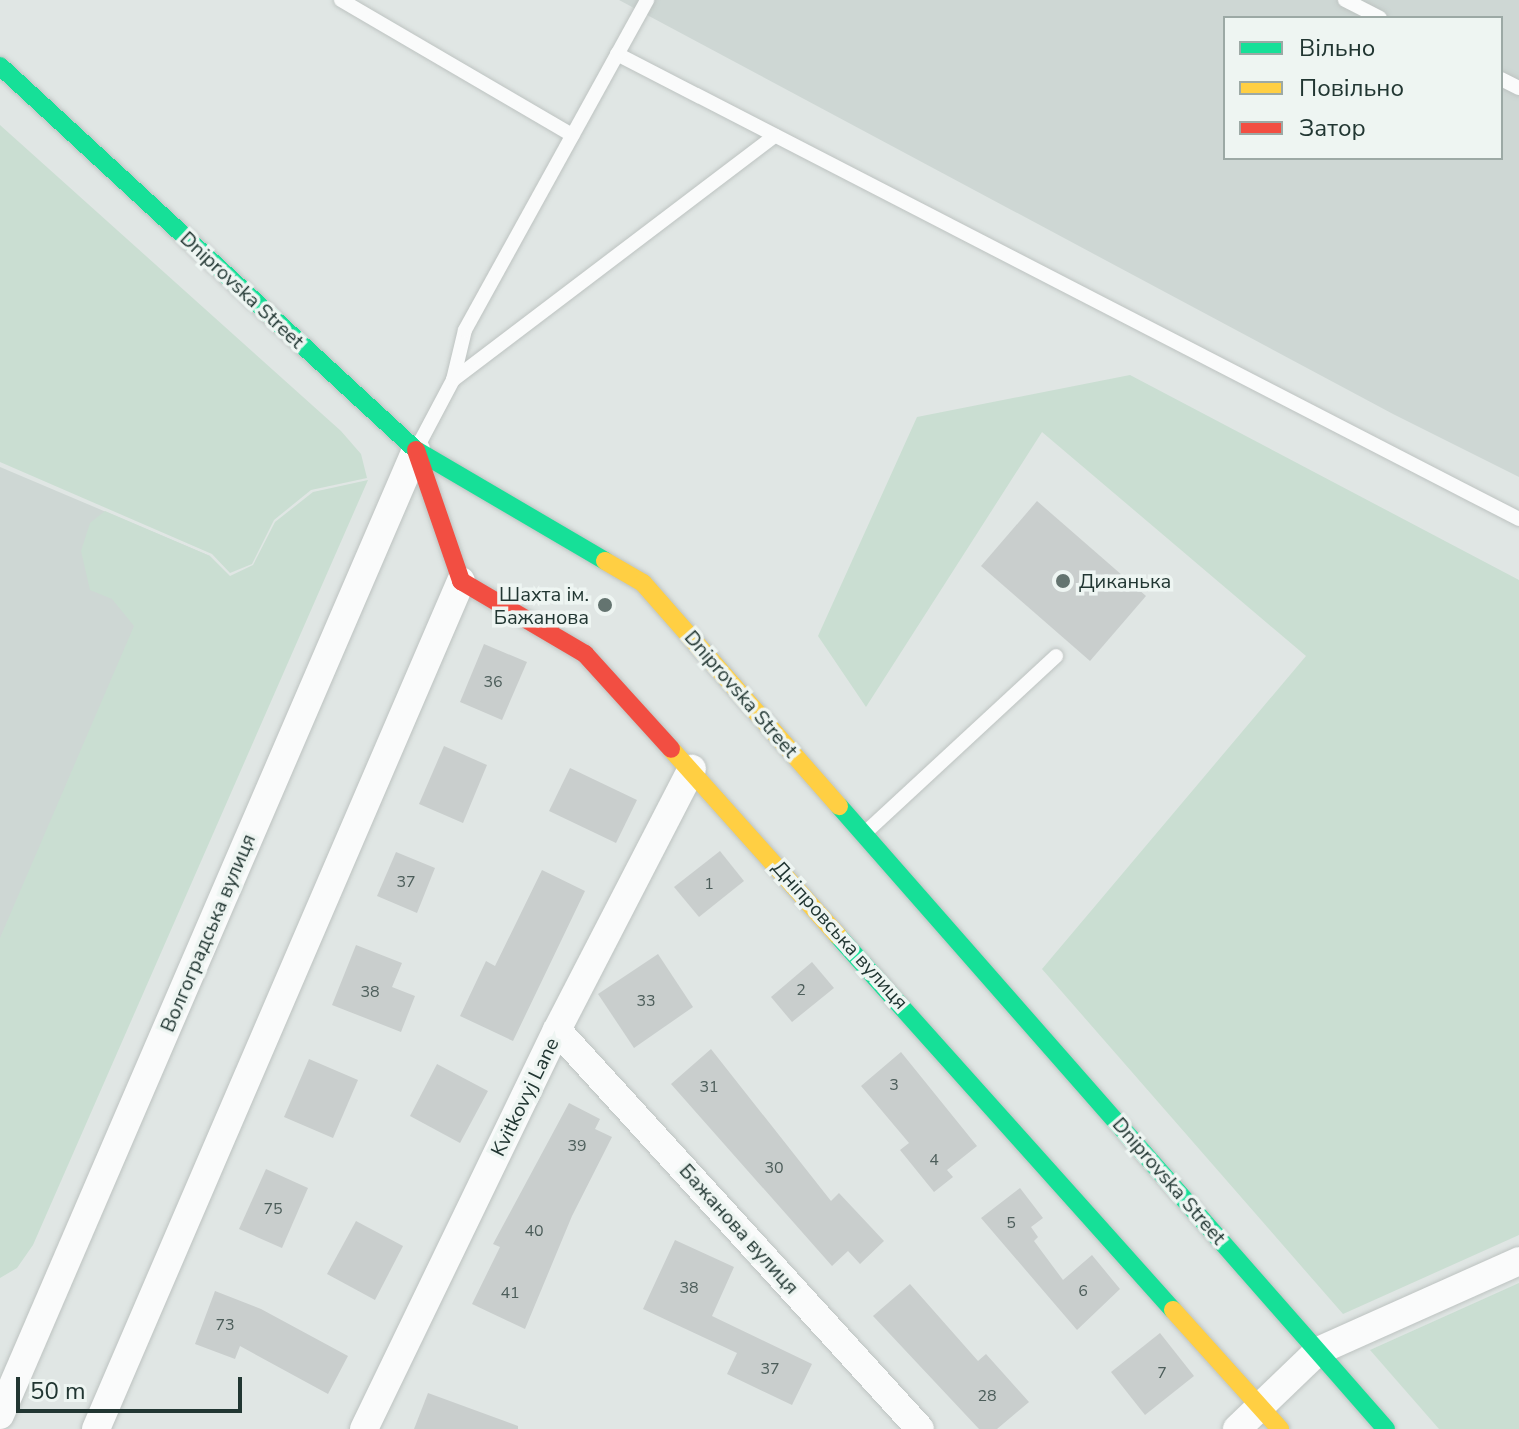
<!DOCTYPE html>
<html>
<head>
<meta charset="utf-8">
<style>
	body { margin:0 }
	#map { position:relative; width:1519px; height:1429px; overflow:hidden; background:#e0e6e4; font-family:"Nunito Sans",sans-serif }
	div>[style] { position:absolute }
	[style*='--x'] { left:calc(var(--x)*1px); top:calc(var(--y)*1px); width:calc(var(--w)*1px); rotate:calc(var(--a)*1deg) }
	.built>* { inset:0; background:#ced7d4 }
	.green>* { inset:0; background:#caded2 }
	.building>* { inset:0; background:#c9cecd }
	.roads { filter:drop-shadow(0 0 2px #bdc3c1) drop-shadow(0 0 2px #bdc3c1) }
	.lane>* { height:14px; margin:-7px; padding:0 7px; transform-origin:7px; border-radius:7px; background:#fafbfb }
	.street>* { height:28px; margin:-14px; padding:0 14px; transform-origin:14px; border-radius:14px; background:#fafbfb }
	.fast>* { height:18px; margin:-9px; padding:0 9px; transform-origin:9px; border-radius:9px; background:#16e098 }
	.slow>* { height:18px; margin:-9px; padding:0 9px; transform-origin:9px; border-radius:9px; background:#ffcf43 }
	.jam>* { height:18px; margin:-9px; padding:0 9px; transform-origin:9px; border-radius:9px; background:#f24e42 }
	.dots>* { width:22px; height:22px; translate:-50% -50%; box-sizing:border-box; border:4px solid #eef5f2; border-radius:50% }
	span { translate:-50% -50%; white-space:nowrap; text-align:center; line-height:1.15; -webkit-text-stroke:7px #eef5f2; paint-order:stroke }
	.number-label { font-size:16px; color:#4c5d5a }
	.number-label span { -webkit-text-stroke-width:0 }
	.street-label { font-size:20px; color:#213632 }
	.poi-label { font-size:20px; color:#213632 }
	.left { translate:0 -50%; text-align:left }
	.right { translate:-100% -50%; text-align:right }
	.legend { position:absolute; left:1223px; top:16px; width:280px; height:144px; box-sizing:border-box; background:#eef5f2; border:2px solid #9ca9a5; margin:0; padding:10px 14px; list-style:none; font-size:24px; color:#213632 }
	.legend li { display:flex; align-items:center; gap:16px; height:40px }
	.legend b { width:40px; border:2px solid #9ca9a5 }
	.scale { position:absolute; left:16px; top:1377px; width:226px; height:36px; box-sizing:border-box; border:4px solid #213632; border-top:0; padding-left:10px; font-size:24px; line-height:28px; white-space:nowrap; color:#213632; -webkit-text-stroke:6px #eef5f2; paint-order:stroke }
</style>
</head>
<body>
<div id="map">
	<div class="built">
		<i style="clip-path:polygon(evenodd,619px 0,1519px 0,1519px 477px,1393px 414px,619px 0,1225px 18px,1501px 18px,1501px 158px,1225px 158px,1225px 18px)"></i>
		<i style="clip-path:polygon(0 467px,210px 556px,0 1052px)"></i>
	</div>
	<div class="green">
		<i style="clip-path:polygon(0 125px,341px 431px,361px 454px,367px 478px,311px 490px,274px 520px,252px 564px,230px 573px,212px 554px,0 462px)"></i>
		<i style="clip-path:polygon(1130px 375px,1519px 580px,1519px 1235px,1343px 1314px,1042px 969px,1306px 656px,1042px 432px,866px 707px,818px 636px,917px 417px)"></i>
		<i style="clip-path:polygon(368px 480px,33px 1245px,17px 1268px,0 1278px,0 938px,134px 626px,112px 599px,90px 590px,81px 551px,90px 523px,105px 511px,210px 556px,230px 576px,253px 565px,275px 522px,313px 492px)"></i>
		<i style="clip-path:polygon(1519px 1283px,1519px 1429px,1439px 1429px,1370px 1350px)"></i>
	</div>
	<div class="building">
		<i style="clip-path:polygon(1037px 501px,1146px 596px,1090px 661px,981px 566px)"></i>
		<i style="clip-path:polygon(484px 644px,527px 662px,502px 720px,460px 702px)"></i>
		<i style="clip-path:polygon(444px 746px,487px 765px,463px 823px,419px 804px)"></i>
		<i style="clip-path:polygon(570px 768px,637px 800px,616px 843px,549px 811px)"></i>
		<i style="clip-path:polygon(720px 851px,744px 881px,699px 917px,674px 887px)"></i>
		<i style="clip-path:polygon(396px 852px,435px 868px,417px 913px,377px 896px)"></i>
		<i style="clip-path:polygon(542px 870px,585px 891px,513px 1041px,460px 1016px,486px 961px,495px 966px)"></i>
		<i style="clip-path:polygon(356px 945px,402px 963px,392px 987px,415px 996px,401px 1032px,332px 1005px)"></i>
		<i style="clip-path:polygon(658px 954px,693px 1007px,634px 1048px,598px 994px)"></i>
		<i style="clip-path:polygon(812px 962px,834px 988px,792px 1022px,771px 997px)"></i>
		<i style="clip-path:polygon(711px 1049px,831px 1201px,839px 1193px,884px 1241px,860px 1264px,848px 1251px,832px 1266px,671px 1084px)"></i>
		<i style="clip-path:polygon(901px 1052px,977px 1146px,947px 1170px,953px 1177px,934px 1192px,900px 1150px,909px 1143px,861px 1086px)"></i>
		<i style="clip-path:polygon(309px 1059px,358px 1080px,333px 1138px,284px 1117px)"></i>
		<i style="clip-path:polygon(437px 1064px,488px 1091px,460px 1143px,410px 1116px)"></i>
		<i style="clip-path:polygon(569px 1103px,600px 1119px,595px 1129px,612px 1137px,572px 1216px,525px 1329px,472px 1304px,500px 1247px,493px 1244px)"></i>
		<i style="clip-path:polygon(266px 1169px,308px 1188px,282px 1248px,239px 1229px)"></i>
		<i style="clip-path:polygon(1020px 1188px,1043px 1218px,1031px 1227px,1038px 1237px,1034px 1241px,1063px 1280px,1092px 1255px,1120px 1289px,1077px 1330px,981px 1218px)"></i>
		<i style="clip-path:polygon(356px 1221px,403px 1246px,375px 1300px,327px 1274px)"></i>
		<i style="clip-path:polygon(675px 1240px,734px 1267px,712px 1316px,812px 1364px,792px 1405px,727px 1374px,737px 1353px,643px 1309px)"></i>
		<i style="clip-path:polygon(910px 1284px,978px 1361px,986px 1354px,1029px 1402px,997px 1429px,979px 1429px,873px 1316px)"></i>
		<i style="clip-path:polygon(215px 1291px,261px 1309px,348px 1356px,328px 1394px,240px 1346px,235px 1359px,195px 1344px)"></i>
		<i style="clip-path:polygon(1160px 1333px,1194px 1376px,1145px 1415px,1111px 1372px)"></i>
		<i style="clip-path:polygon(428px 1393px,518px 1426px,518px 1429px,414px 1429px)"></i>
	</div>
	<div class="roads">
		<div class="lane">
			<i style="--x:341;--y:0;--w:268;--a:30.3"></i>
			<i style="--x:1345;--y:0;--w:39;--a:27"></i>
			<i style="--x:617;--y:54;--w:1015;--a:27.27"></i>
			<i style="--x:1501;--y:79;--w:20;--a:27"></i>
			<i style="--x:453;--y:380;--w:404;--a:-37.2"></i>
			<i style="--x:418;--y:446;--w:75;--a:-62.1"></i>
			<i style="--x:453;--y:380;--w:51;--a:-76.5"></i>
			<i style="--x:465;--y:330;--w:377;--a:-61.1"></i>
			<i style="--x:866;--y:832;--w:259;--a:-42.8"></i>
		</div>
		<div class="street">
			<i style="--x:557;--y:1030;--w:539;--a:47.7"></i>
			<i style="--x:0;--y:1415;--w:1051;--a:-66.68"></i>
			<i style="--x:96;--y:1429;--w:923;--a:-66.71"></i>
			<i style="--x:364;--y:1429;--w:443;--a:-64.2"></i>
			<i style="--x:557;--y:1030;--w:294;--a:-62.7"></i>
			<i style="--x:1237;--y:1429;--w:112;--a:-43.9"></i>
			<i style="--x:1318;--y:1351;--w:220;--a:-24.1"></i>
		</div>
		<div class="fast">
			<i style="--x:0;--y:66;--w:566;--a:42.71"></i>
			<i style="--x:416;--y:450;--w:219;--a:30.4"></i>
			<i style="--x:839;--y:806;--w:829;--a:48.72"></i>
			<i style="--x:838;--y:936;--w:502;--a:48.15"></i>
		</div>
		<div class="slow">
			<i style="--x:605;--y:561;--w:44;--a:30.1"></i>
			<i style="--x:643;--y:583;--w:297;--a:48.7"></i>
			<i style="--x:671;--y:749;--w:251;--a:48.2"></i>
			<i style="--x:1173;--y:1310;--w:160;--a:48"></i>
		</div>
		<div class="jam">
			<i style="--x:416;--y:450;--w:139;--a:71"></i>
			<i style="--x:461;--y:581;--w:144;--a:30.5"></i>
			<i style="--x:585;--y:654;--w:128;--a:47.8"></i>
		</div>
	</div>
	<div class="dots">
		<i style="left:1063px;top:581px;background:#647470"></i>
		<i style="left:605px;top:605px;background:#647470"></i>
	</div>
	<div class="number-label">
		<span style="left:493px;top:682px">36</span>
		<span style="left:406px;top:882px">37</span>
		<span style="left:709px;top:884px">1</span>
		<span style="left:801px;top:990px">2</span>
		<span style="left:370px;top:992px">38</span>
		<span style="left:646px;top:1001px">33</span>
		<span style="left:894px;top:1085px">3</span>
		<span style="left:709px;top:1087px">31</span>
		<span style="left:577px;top:1146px">39</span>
		<span style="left:934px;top:1160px">4</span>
		<span style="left:774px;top:1168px">30</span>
		<span style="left:273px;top:1209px">75</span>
		<span style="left:1011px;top:1223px">5</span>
		<span style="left:534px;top:1231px">40</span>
		<span style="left:689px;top:1288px">38</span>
		<span style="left:1083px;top:1291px">6</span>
		<span style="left:510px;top:1293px">41</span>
		<span style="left:225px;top:1325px">73</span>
		<span style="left:770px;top:1369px">37</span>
		<span style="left:1162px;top:1373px">7</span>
		<span style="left:987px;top:1396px">28</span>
	</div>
	<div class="street-label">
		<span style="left:242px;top:290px;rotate:43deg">Dniprovska Street</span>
		<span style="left:741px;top:694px;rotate:49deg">Dniprovska Street</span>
		<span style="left:208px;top:933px;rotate:-67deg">Волгоградська вулиця</span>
		<span style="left:840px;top:935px;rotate:48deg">Дніпровська вулиця</span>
		<span style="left:525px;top:1097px;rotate:-64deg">Kvitkovyj Lane</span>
		<span style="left:1169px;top:1181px;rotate:49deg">Dniprovska Street</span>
		<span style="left:739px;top:1229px;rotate:48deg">Бажанова вулиця</span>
	</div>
	<div class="poi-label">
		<span class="left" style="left:1079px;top:581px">Диканька</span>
		<span class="right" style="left:589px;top:606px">Шахта ім.<br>Бажанова</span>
	</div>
	<ul class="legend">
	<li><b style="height:10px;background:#16e098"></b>Вільно</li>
	<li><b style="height:10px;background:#ffcf43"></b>Повільно</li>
	<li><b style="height:10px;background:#f24e42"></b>Затор</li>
	</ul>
	<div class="scale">50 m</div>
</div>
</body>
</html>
